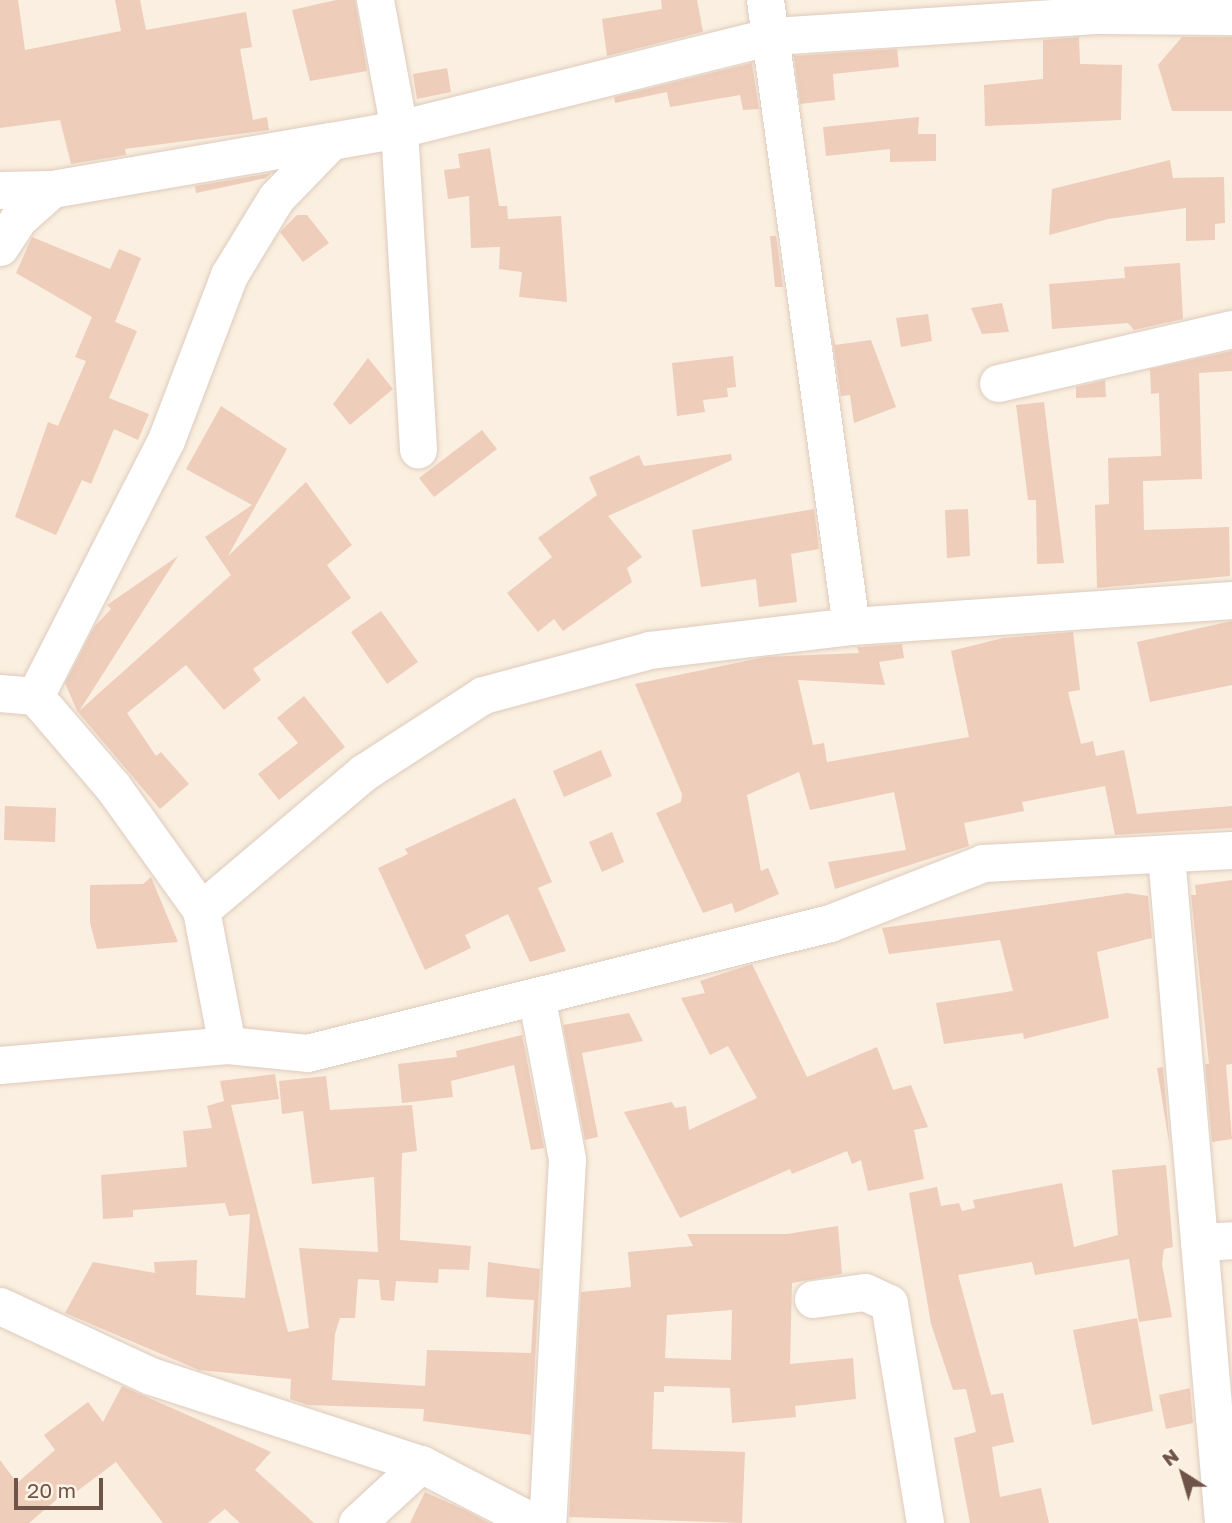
<!DOCTYPE html>
<html>
<head>
<meta charset="utf-8">
<style>
	body { margin:0 }
	#map { position:relative; width:1232px; height:1523px; overflow:hidden; background:#faefe0; font-family:"Golos Text",sans-serif }
	div>[style] { position:absolute }
	[style*='--x'] { left:calc(var(--x)*1px); top:calc(var(--y)*1px); width:calc(var(--w)*1px); rotate:calc(var(--a)*1deg) }
	.building>* { inset:0; background:#eecdba }
	.roads { filter:drop-shadow(0 0 2px #decbbd) drop-shadow(0 0 2px #decbbd) }
	.minor>* { height:37px; margin:-18.5px; padding:0 18.5px; transform-origin:18.5px; border-radius:18.5px; background:#fff }
	span { translate:-50% -50%; white-space:nowrap; text-align:center; line-height:1.15; -webkit-text-stroke:6px #fef3e6; paint-order:stroke }
	.north { position:absolute; left:1148px; top:1439px; width:70px; height:70px; -webkit-text-stroke:5px #fef3e6; paint-order:stroke; rotate:323deg; font-size:19px; font-weight:700; line-height:28px; text-align:center; color:#6f5549 }
	.north::after { content:''; display:block; margin:auto; width:24px; height:32px; background:#6f5549; clip-path:polygon(50% 0,100% 100%,50% 72%,0 100%) }
	.scale { position:absolute; left:14px; top:1478px; width:89px; height:32px; box-sizing:border-box; border:4px solid #6f5549; border-top:0; padding-left:9px; font-size:21px; line-height:24px; white-space:nowrap; color:#6f5549; -webkit-text-stroke:5px #fef3e6; paint-order:stroke }
</style>
</head>
<body>
<div id="map">
	<div class="building">
		<i style="clip-path:polygon(0 0,18px 0,25px 50px,121px 31px,115px 0,140px 0,146px 30px,246px 12px,252px 47px,240px 49px,253px 120px,267px 117px,269px 130px,125px 149px,126px 155px,71px 164px,60px 120px,0 128px)"></i>
		<i style="clip-path:polygon(336px 0,355px 0,367px 71px,310px 81px,292px 10px)"></i>
		<i style="clip-path:polygon(661px 0,697px 0,703px 32px,607px 56px,602px 19px,662px 9px)"></i>
		<i style="clip-path:polygon(1079px 37px,1080px 64px,1122px 65px,1121px 120px,985px 126px,984px 85px,1043px 79px,1043px 40px)"></i>
		<i style="clip-path:polygon(1182px 37px,1232px 37px,1232px 111px,1172px 111px,1158px 65px)"></i>
		<i style="clip-path:polygon(897px 49px,899px 67px,833px 74px,835px 100px,800px 104px,794px 56px)"></i>
		<i style="clip-path:polygon(752px 63px,759px 109px,743px 110px,740px 95px,670px 107px,667px 92px,615px 103px,614px 97px)"></i>
		<i style="clip-path:polygon(447px 68px,451px 92px,417px 99px,413px 74px)"></i>
		<i style="clip-path:polygon(919px 117px,918px 134px,936px 134px,936px 161px,890px 162px,890px 149px,826px 156px,823px 127px)"></i>
		<i style="clip-path:polygon(490px 148px,499px 206px,507px 206px,508px 219px,561px 216px,567px 302px,519px 297px,522px 272px,499px 269px,500px 247px,471px 248px,469px 196px,448px 199px,444px 170px,460px 168px,458px 154px)"></i>
		<i style="clip-path:polygon(1170px 160px,1173px 178px,1224px 177px,1225px 223px,1215px 224px,1215px 240px,1186px 241px,1186px 208px,1108px 219px,1049px 235px,1052px 189px)"></i>
		<i style="clip-path:polygon(271px 173px,266px 178px,196px 193px,195px 186px)"></i>
		<i style="clip-path:polygon(297px 215px,307px 215px,329px 243px,303px 262px,280px 232px)"></i>
		<i style="clip-path:polygon(770px 236px,776px 236px,783px 287px,775px 287px)"></i>
		<i style="clip-path:polygon(32px 237px,110px 269px,119px 249px,141px 258px,115px 322px,137px 331px,109px 398px,149px 414px,138px 440px,114px 429px,91px 484px,82px 480px,56px 535px,15px 517px,48px 422px,58px 426px,86px 361px,75px 357px,92px 317px,16px 273px)"></i>
		<i style="clip-path:polygon(1180px 263px,1183px 319px,1134px 330px,1128px 323px,1052px 329px,1049px 284px,1125px 278px,1124px 267px)"></i>
		<i style="clip-path:polygon(1002px 303px,1009px 332px,982px 334px,971px 308px)"></i>
		<i style="clip-path:polygon(928px 314px,932px 341px,901px 347px,896px 318px)"></i>
		<i style="clip-path:polygon(831px 328px,835px 345px,871px 340px,896px 407px,854px 423px,850px 395px,841px 396px)"></i>
		<i style="clip-path:polygon(1232px 351px,1232px 371px,1199px 373px,1202px 479px,1143px 481px,1144px 530px,1229px 527px,1230px 576px,1097px 588px,1095px 505px,1109px 504px,1108px 458px,1161px 456px,1159px 393px,1151px 394px,1150px 369px)"></i>
		<i style="clip-path:polygon(733px 356px,736px 387px,727px 388px,728px 397px,703px 400px,705px 412px,677px 416px,672px 363px)"></i>
		<i style="clip-path:polygon(368px 358px,393px 389px,350px 425px,333px 404px)"></i>
		<i style="clip-path:polygon(1105px 380px,1106px 397px,1076px 398px,1076px 387px)"></i>
		<i style="clip-path:polygon(1044px 402px,1052px 469px,1064px 563px,1037px 564px,1036px 500px,1028px 500px,1016px 405px)"></i>
		<i style="clip-path:polygon(221px 406px,287px 449px,228px 556px,306px 482px,352px 545px,327px 565px,351px 598px,253px 669px,261px 680px,224px 710px,186px 665px,127px 713px,156px 756px,161px 752px,189px 784px,160px 809px,78px 712px,231px 575px,205px 537px,252px 505px,186px 469px)"></i>
		<i style="clip-path:polygon(482px 430px,497px 449px,434px 497px,419px 478px)"></i>
		<i style="clip-path:polygon(731px 454px,732px 460px,608px 516px,642px 557px,627px 568px,632px 582px,563px 631px,554px 619px,538px 632px,507px 593px,552px 557px,538px 538px,597px 495px,589px 477px,639px 455px,644px 466px)"></i>
		<i style="clip-path:polygon(814px 509px,819px 549px,791px 554px,797px 602px,759px 607px,756px 579px,701px 587px,692px 530px)"></i>
		<i style="clip-path:polygon(968px 509px,970px 556px,947px 558px,945px 510px)"></i>
		<i style="clip-path:polygon(178px 556px,78px 713px,65px 683px,94px 627px,111px 609px,107px 605px)"></i>
		<i style="clip-path:polygon(381px 611px,418px 662px,387px 684px,351px 632px)"></i>
		<i style="clip-path:polygon(1232px 621px,1232px 685px,1150px 702px,1137px 642px)"></i>
		<i style="clip-path:polygon(1073px 632px,1080px 690px,1068px 692px,1081px 744px,1093px 741px,1096px 756px,1124px 750px,1137px 814px,1232px 806px,1232px 828px,1115px 835px,1105px 786px,1022px 802px,1024px 811px,964px 823px,969px 846px,835px 889px,828px 862px,906px 850px,894px 792px,810px 810px,799px 772px,747px 795px,761px 871px,768px 868px,779px 894px,735px 913px,732px 903px,703px 913px,656px 813px,681px 802px,682px 794px,635px 684px,765px 657px,859px 653px,857px 647px,902px 644px,904px 658px,879px 662px,885px 685px,798px 680px,813px 745px,824px 743px,827px 762px,969px 737px,951px 651px,1003px 638px)"></i>
		<i style="clip-path:polygon(304px 696px,345px 747px,279px 800px,258px 774px,298px 743px,277px 718px)"></i>
		<i style="clip-path:polygon(601px 750px,612px 776px,564px 797px,553px 771px)"></i>
		<i style="clip-path:polygon(515px 798px,552px 882px,538px 888px,566px 951px,530px 962px,508px 914px,465px 935px,471px 948px,425px 970px,378px 868px,408px 854px,405px 849px)"></i>
		<i style="clip-path:polygon(5px 806px,56px 808px,55px 842px,4px 840px)"></i>
		<i style="clip-path:polygon(612px 832px,624px 862px,602px 872px,589px 842px)"></i>
		<i style="clip-path:polygon(151px 877px,178px 942px,97px 949px,90px 923px,90px 885px,143px 884px)"></i>
		<i style="clip-path:polygon(1232px 880px,1232px 1064px,1226px 1065px,1232px 1139px,1212px 1142px,1205px 1064px,1209px 1064px,1191px 895px,1196px 895px,1195px 885px)"></i>
		<i style="clip-path:polygon(1128px 893px,1148px 896px,1152px 938px,1097px 952px,1109px 1018px,1024px 1039px,1023px 1033px,944px 1044px,936px 1003px,1013px 991px,1000px 940px,889px 954px,882px 928px)"></i>
		<i style="clip-path:polygon(752px 964px,807px 1077px,877px 1047px,893px 1090px,911px 1085px,928px 1127px,914px 1130px,924px 1179px,868px 1191px,861px 1160px,852px 1164px,847px 1151px,792px 1174px,790px 1169px,680px 1218px,624px 1112px,672px 1102px,675px 1108px,686px 1106px,689px 1130px,757px 1098px,728px 1046px,710px 1055px,681px 998px,705px 993px,700px 981px)"></i>
		<i style="clip-path:polygon(629px 1013px,643px 1041px,582px 1053px,598px 1137px,585px 1140px,563px 1025px)"></i>
		<i style="clip-path:polygon(522px 1035px,544px 1148px,531px 1150px,514px 1065px,451px 1081px,453px 1097px,402px 1103px,398px 1064px,457px 1057px,456px 1051px)"></i>
		<i style="clip-path:polygon(1163px 1067px,1170px 1148px,1157px 1068px)"></i>
		<i style="clip-path:polygon(275px 1074px,279px 1099px,231px 1105px,288px 1332px,309px 1328px,299px 1248px,378px 1252px,374px 1177px,312px 1184px,303px 1111px,282px 1114px,279px 1081px,326px 1076px,330px 1110px,412px 1105px,417px 1151px,402px 1153px,400px 1240px,471px 1246px,469px 1270px,439px 1269px,438px 1283px,396px 1281px,394px 1301px,381px 1300px,379px 1280px,358px 1279px,355px 1318px,340px 1318px,335px 1334px,332px 1380px,425px 1386px,427px 1350px,531px 1353px,534px 1300px,486px 1297px,488px 1262px,540px 1269px,531px 1435px,423px 1421px,424px 1409px,307px 1405px,290px 1399px,291px 1379px,199px 1370px,65px 1313px,93px 1262px,155px 1273px,154px 1262px,197px 1260px,196px 1295px,245px 1298px,250px 1214px,229px 1216px,225px 1203px,133px 1210px,133px 1217px,103px 1219px,101px 1175px,187px 1167px,183px 1131px,212px 1128px,207px 1106px,224px 1101px,220px 1081px)"></i>
		<i style="clip-path:polygon(1166px 1165px,1173px 1247px,1164px 1249px,1162px 1264px,1172px 1317px,1139px 1322px,1129px 1259px,1035px 1275px,1032px 1262px,958px 1275px,991px 1395px,1003px 1393px,1014px 1442px,992px 1447px,1000px 1497px,1041px 1488px,1049px 1523px,970px 1523px,954px 1438px,976px 1432px,966px 1389px,953px 1390px,931px 1324px,909px 1193px,937px 1187px,941px 1206px,959px 1203px,962px 1211px,975px 1208px,973px 1200px,1062px 1183px,1074px 1247px,1118px 1235px,1112px 1170px)"></i>
		<i style="clip-path:polygon(evenodd,838px 1226px,842px 1274px,792px 1283px,790px 1364px,853px 1358px,856px 1399px,795px 1406px,796px 1417px,732px 1423px,730px 1388px,664px 1386px,664px 1392px,654px 1392px,652px 1449px,745px 1452px,742px 1523px,569px 1517px,581px 1292px,631px 1287px,628px 1252px,693px 1246px,687px 1234px,787px 1234px,838px 1226px,732px 1310px,731px 1360px,665px 1358px,667px 1315px,732px 1310px)"></i>
		<i style="clip-path:polygon(1137px 1318px,1153px 1411px,1092px 1425px,1073px 1330px)"></i>
		<i style="clip-path:polygon(122px 1386px,271px 1452px,255px 1470px,314px 1523px,240px 1523px,225px 1509px,208px 1523px,163px 1523px,116px 1462px,76px 1492px,68px 1490px,29px 1523px,0 1523px,0 1460px,17px 1483px,55px 1450px,44px 1435px,88px 1402px,103px 1422px)"></i>
		<i style="clip-path:polygon(1190px 1388px,1193px 1423px,1166px 1429px,1159px 1395px)"></i>
		<i style="clip-path:polygon(425px 1492px,467px 1511px,489px 1523px,410px 1523px)"></i>
	</div>
	<div class="roads">
		<div class="minor">
			<i style="--x:375;--y:0;--w:131;--a:79.5"></i>
			<i style="--x:399;--y:129;--w:321;--a:86.6"></i>
			<i style="--x:765;--y:0;--w:632;--a:82.18"></i>
			<i style="--x:0;--y:190;--w:52;--a:-1.1"></i>
			<i style="--x:52;--y:189;--w:283;--a:-9.8"></i>
			<i style="--x:0;--y:247;--w:33;--a:-57"></i>
			<i style="--x:18;--y:219;--w:45;--a:-41.4"></i>
			<i style="--x:998;--y:383;--w:240;--a:-13"></i>
			<i style="--x:0;--y:693;--w:35;--a:5"></i>
			<i style="--x:35;--y:696;--w:120;--a:49.4"></i>
			<i style="--x:113;--y:787;--w:151;--a:54.4"></i>
			<i style="--x:201;--y:910;--w:137;--a:79.1"></i>
			<i style="--x:35;--y:696;--w:288;--a:-62.9"></i>
			<i style="--x:166;--y:440;--w:177;--a:-69.1"></i>
			<i style="--x:229;--y:275;--w:90;--a:-58.6"></i>
			<i style="--x:276;--y:198;--w:79;--a:-46"></i>
			<i style="--x:331;--y:141;--w:69;--a:-10"></i>
			<i style="--x:399;--y:129;--w:385;--a:-14"></i>
			<i style="--x:773;--y:36;--w:327;--a:-3.7"></i>
			<i style="--x:1099;--y:15;--w:133;--a:0.4"></i>
			<i style="--x:1166;--y:855;--w:670;--a:85.12"></i>
			<i style="--x:201;--y:910;--w:212;--a:-40.2"></i>
			<i style="--x:363;--y:773;--w:143;--a:-33"></i>
			<i style="--x:483;--y:695;--w:173;--a:-15.1"></i>
			<i style="--x:650;--y:650;--w:202;--a:-6.8"></i>
			<i style="--x:851;--y:626;--w:382;--a:-3.9"></i>
			<i style="--x:537;--y:1000;--w:162;--a:79.3"></i>
			<i style="--x:567;--y:1159;--w:365;--a:93.1"></i>
			<i style="--x:0;--y:1065;--w:228;--a:-5"></i>
			<i style="--x:227;--y:1045;--w:80;--a:5.7"></i>
			<i style="--x:307;--y:1053;--w:539;--a:-13.96"></i>
			<i style="--x:830;--y:923;--w:164;--a:-21.4"></i>
			<i style="--x:983;--y:863;--w:249;--a:-3"></i>
			<i style="--x:1199;--y:1242;--w:33;--a:-3"></i>
			<i style="--x:813;--y:1299;--w:52;--a:-7.7"></i>
			<i style="--x:865;--y:1292;--w:26;--a:25"></i>
			<i style="--x:889;--y:1303;--w:223;--a:80.7"></i>
			<i style="--x:0;--y:1306;--w:166;--a:24.9"></i>
			<i style="--x:151;--y:1376;--w:284;--a:18.1"></i>
			<i style="--x:421;--y:1464;--w:128;--a:27.4"></i>
			<i style="--x:357;--y:1523;--w:87;--a:-42.7"></i>
		</div>
	</div>
	<div class="north">N</div>
	<div class="scale">20 m</div>
</div>
</body>
</html>
